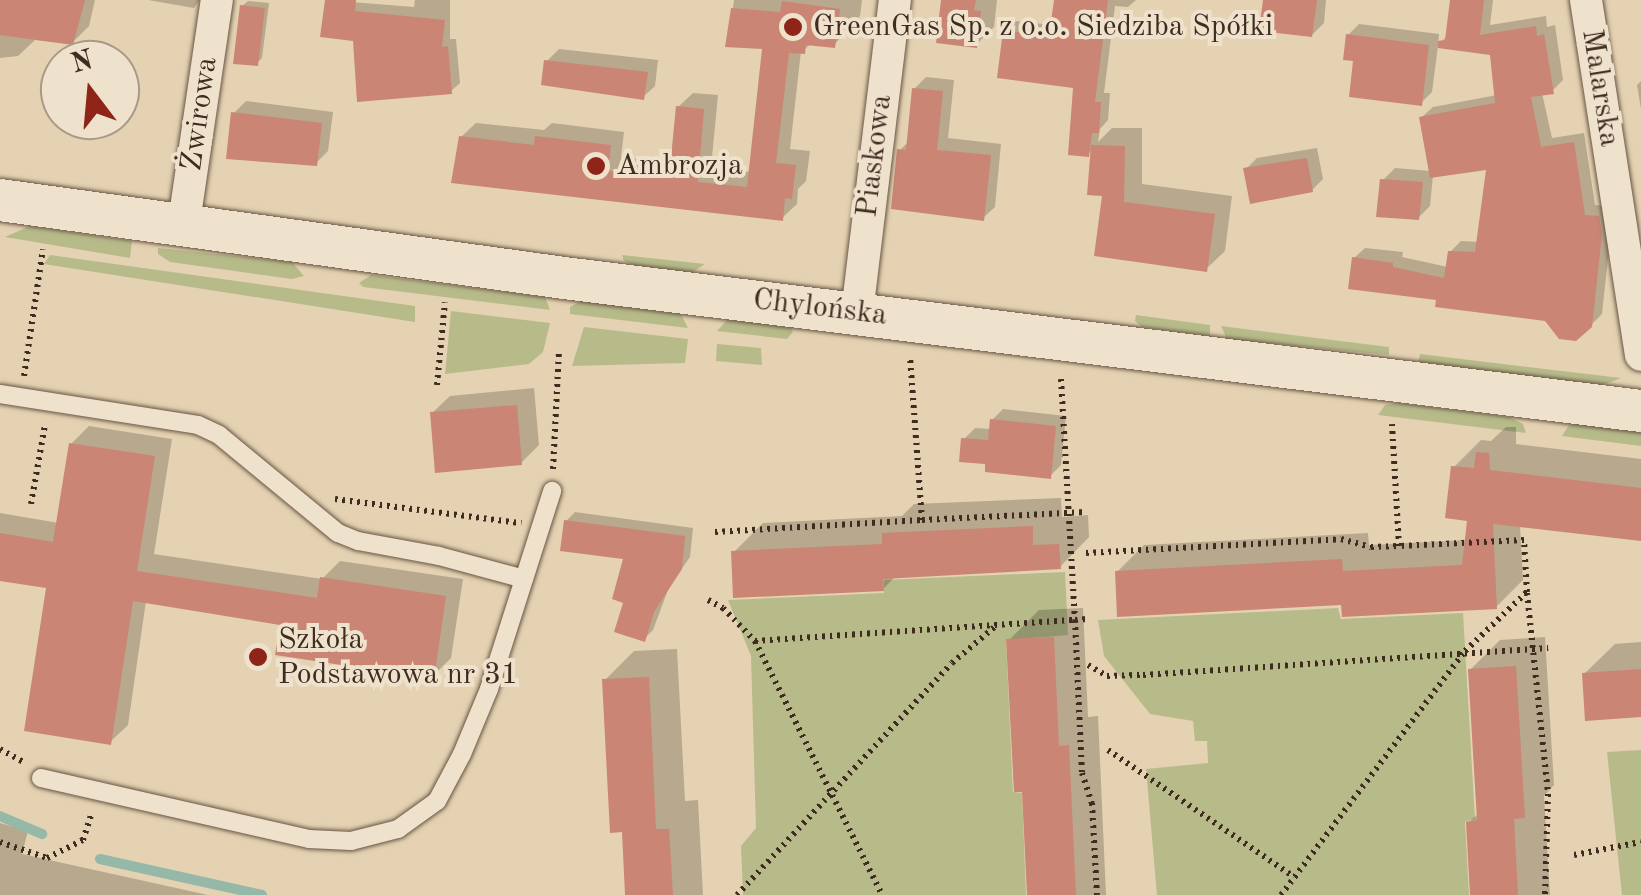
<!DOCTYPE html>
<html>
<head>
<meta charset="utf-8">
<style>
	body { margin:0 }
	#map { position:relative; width:1641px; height:895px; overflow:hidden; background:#e5d2b2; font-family:"Old Standard TT",serif }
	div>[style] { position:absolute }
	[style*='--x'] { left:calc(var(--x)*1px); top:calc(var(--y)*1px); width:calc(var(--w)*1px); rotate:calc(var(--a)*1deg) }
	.green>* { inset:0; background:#b7bb8a }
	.shadow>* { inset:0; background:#0003 }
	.stream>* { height:10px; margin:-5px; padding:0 5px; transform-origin:5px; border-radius:5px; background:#96b8a8 }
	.building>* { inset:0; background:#ca8574 }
	.path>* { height:6px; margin-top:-3px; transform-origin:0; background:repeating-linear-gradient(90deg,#3f2b20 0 2.5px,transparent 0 7.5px) }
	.roads { filter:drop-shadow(0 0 2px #685544) drop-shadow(0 0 2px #685544) }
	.service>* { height:18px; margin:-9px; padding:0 9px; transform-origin:9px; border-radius:9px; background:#eee2cd }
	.minor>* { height:32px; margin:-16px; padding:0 16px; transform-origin:16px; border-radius:16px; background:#eee2cd }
	.tertiary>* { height:42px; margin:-21px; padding:0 21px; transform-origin:21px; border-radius:21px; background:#eee2cd }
	.dots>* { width:28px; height:28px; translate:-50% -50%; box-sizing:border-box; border:5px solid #eee2cd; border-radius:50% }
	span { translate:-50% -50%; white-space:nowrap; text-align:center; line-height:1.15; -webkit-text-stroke:8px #eee2cd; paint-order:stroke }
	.poi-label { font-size:30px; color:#3f2b20 }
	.left { translate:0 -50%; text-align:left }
	.street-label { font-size:30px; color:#3f2b20 }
	.north { position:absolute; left:40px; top:40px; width:100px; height:100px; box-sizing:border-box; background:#eee2cd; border:2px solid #a89988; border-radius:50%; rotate:344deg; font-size:28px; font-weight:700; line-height:40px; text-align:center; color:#3f2b20 }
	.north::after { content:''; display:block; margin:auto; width:35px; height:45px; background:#8f2418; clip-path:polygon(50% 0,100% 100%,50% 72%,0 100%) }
</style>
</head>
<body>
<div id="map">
	<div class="green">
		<i style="clip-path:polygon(30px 226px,132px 241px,130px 258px,5px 237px)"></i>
		<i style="clip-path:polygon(158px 248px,292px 262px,304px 276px,292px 279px,170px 262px,158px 254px)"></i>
		<i style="clip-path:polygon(50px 255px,415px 306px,415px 322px,44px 264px)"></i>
		<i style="clip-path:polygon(622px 255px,705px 264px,691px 273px,640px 268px,624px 261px)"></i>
		<i style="clip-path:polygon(371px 275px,545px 297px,550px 310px,363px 287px,359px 283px)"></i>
		<i style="clip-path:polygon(581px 301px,681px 314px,688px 328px,570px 314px,570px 307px)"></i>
		<i style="clip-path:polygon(451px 311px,550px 323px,543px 352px,529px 364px,445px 374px)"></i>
		<i style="clip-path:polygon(1136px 315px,1210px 325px,1210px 336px,1142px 327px,1135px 321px)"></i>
		<i style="clip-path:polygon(728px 319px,791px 327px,793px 332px,787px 339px,717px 331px)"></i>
		<i style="clip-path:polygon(1221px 326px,1389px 347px,1389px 355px,1227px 339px)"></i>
		<i style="clip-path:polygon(584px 327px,688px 339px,685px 363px,572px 366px)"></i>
		<i style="clip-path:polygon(717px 344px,761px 348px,762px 365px,716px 361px)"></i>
		<i style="clip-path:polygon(1420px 354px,1621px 378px,1600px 386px,1418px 363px)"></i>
		<i style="clip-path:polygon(1398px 403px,1509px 417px,1523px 424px,1526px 433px,1378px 415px,1385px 405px)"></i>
		<i style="clip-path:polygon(1577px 423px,1641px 431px,1641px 446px,1562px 436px,1569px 425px)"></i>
		<i style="clip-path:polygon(1065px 572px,1068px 635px,1006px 640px,1013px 792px,1022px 793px,1026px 895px,743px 895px,741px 846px,756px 828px,751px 656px,728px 600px,884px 593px,884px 580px)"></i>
		<i style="clip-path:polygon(1338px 608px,1341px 619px,1463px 613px,1475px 819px,1465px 822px,1469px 895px,1157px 895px,1146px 769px,1208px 763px,1207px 741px,1195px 741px,1193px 721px,1150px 714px,1104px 656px,1098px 620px)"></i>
		<i style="clip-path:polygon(1641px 750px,1641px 895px,1622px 895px,1607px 752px)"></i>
	</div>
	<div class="shadow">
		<i style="clip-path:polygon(0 0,95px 0,89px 26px,72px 43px,35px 40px,18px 56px,0 58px)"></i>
		<i style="clip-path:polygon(148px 0,200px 0,194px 8px)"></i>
		<i style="clip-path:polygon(326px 0,414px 7px,415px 0,450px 0,450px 39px,456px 39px,460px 83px,451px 91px,355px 38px)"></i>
		<i style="clip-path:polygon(734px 0,862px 0,860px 16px,834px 45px,813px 43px,801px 51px,790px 149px,810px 151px,806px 181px,798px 189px,797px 204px,782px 218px,461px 137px,476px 123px,544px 130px,552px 123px,624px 132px,621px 157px,673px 163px,678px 107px,693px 93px,718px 95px,711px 168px,751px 172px,764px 47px,728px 44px)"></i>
		<i style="clip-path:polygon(943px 0,997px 0,994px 27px,976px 45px)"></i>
		<i style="clip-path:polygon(1057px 0,1136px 0,1128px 7px,1115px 6px,1104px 93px,1110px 93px,1108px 120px,1100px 129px,1098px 142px,1112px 128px,1142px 128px,1142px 184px,1232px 196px,1225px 251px,1206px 269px,1105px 194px,1094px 148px,1088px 154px,1075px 85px,1006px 31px,1016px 21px,1053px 25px)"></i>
		<i style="clip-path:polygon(1265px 0,1326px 0,1324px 23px,1312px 35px)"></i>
		<i style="clip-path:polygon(1453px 0,1493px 0,1490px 25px,1546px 16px,1547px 27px,1555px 25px,1563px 80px,1552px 91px,1542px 93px,1552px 138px,1584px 133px,1595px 205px,1609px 206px,1612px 222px,1602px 314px,1591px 325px,1439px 298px,1354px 258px,1365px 248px,1403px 252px,1402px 257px,1448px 267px,1450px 252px,1461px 241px,1479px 242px,1489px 167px,1433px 175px,1430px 206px,1418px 218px,1383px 180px,1395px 168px,1431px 171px,1422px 117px,1433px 107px,1497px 95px,1493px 53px,1438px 46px,1432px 92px,1421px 103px,1356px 58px,1348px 35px,1359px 24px,1439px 34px,1438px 45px,1448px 35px)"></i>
		<i style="clip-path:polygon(248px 1px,269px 3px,262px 58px,257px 63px,242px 6px)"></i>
		<i style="clip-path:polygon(559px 49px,658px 60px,655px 86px,643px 97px,547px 61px)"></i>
		<i style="clip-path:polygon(926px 77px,954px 80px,948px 138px,1001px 144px,995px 207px,983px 218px,899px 151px,909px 141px,914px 89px)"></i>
		<i style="clip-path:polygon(1641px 81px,1641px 109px,1637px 85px)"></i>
		<i style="clip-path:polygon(246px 101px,333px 112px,328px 151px,316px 163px,234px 113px)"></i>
		<i style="clip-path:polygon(1317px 148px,1323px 179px,1312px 190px,1246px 169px,1257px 158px)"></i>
		<i style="clip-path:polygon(534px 388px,539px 445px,521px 463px,432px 413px,450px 396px)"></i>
		<i style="clip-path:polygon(1003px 409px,1066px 416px,1061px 465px,1050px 476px,988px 462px,964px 439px,975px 428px,991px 429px,992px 420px)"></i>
		<i style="clip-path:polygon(89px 426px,172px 439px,154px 554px,322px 579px,340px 561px,463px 579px,451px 658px,433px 676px,283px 623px,146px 601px,128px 725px,110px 742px,49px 586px,0 578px,0 513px,59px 523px,71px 444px)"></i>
		<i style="clip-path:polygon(1506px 427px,1516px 427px,1516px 444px,1641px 459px,1641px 539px,1520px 525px,1523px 580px,1496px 607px,1343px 603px,1117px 572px,1144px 545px,1368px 533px,1369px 545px,1467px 540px,1470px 519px,1454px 467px,1481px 440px,1491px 441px)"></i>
		<i style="clip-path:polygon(1061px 498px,1062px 517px,1088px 515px,1089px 537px,1060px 567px,896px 576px,883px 589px,734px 552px,763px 523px,902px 516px,914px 504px)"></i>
		<i style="clip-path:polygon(575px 512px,693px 528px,690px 557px,669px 587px,653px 630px,644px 639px,626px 601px,626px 557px,566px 521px)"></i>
		<i style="clip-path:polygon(1083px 608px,1088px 717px,1098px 716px,1106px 895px,1030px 895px,1025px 790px,1009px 640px,1039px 610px)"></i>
		<i style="clip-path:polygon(1545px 637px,1554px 785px,1544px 796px,1550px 895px,1473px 895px,1468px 823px,1479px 813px,1470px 670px,1500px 640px)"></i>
		<i style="clip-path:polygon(1641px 642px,1641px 715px,1584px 674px,1615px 644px)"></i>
		<i style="clip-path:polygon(677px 649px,685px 801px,698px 800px,703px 895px,628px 895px,625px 829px,605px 680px,634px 651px)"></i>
		<i style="clip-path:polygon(0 823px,28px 831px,22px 854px,208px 895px,0 895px)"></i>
	</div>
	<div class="stream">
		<i style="--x:0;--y:816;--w:46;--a:23.2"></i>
		<i style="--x:100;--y:859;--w:166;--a:12.5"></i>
	</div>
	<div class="building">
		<i style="clip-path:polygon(0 0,85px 0,73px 45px,0 35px)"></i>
		<i style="clip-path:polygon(325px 0,356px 0,355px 11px,445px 20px,442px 47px,448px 46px,452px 94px,357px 102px,353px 41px,320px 37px)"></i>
		<i style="clip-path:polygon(941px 0,976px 0,974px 10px,981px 11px,977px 48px,936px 43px)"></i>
		<i style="clip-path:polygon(1054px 0,1108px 0,1095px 102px,1101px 102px,1099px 133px,1092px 133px,1089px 157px,1068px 155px,1073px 88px,997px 78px,1003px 30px,1049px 36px)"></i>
		<i style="clip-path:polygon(1263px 0,1317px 0,1312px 37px,1259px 31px)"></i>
		<i style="clip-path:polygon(1450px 0,1484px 0,1480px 35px,1536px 26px,1537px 36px,1544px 34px,1554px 94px,1531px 97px,1541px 147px,1574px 142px,1585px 215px,1599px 216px,1602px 234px,1592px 327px,1576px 341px,1559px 339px,1545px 321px,1435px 307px,1436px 300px,1348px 289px,1352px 257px,1393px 263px,1393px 267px,1444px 278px,1448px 251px,1475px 252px,1486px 170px,1430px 178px,1419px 117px,1495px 103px,1490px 55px,1438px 48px,1438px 41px,1445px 40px)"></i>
		<i style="clip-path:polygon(782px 1px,840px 9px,835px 48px,806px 45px,805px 54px,789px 53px,776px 163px,796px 165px,792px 199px,785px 198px,783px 221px,451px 183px,459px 136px,534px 145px,535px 136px,611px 145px,608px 171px,669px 178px,676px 106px,704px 109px,698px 182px,747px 187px,762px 49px,725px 47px,731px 8px,780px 12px)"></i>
		<i style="clip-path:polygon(240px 5px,265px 8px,258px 66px,233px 64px)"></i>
		<i style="clip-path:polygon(1346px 34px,1429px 45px,1422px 106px,1349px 97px,1353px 61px,1343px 60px)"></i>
		<i style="clip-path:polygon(544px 60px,648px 72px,644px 100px,541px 85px)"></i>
		<i style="clip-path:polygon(912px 88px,943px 91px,937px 150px,991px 155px,984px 221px,891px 209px,897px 149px,906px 150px)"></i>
		<i style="clip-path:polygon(231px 112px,322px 123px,317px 166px,226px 159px)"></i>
		<i style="clip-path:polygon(1091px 145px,1125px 146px,1124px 202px,1215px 214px,1207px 272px,1094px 256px,1102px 196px,1087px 195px)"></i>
		<i style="clip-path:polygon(1307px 158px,1313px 192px,1250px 204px,1243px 168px)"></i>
		<i style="clip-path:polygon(1380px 179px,1423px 182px,1419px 220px,1376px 217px)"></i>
		<i style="clip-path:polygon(517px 405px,522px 465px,435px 473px,430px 412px)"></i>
		<i style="clip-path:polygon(990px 419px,1056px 426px,1051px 479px,985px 472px,985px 464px,959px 462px,961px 438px,988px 440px)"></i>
		<i style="clip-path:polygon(69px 443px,155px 456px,137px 571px,317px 598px,320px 577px,446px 596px,434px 679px,275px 655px,280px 625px,133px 601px,111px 745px,24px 731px,46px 588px,0 581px,0 533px,53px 542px)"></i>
		<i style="clip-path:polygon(1476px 452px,1489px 453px,1490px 470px,1641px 488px,1641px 541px,1493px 524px,1497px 609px,1342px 617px,1341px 605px,1117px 617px,1115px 571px,1342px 559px,1343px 571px,1462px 565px,1467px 521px,1445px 518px,1451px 466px,1474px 468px)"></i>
		<i style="clip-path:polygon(564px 520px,685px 536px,682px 569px,654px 612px,645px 642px,614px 632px,623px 603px,612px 599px,623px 559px,560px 551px)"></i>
		<i style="clip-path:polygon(1033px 526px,1033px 545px,1059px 544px,1061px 569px,883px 579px,884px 591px,733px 598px,731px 551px,882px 544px,882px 533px)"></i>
		<i style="clip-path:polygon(1054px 637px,1059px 746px,1069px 745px,1076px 895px,1027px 895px,1022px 792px,1014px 792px,1006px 639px)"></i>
		<i style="clip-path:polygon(1516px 666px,1525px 818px,1514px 819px,1518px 895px,1470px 895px,1466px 822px,1477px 820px,1468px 669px)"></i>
		<i style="clip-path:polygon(1641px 669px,1641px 717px,1585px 721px,1582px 673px)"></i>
		<i style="clip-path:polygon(649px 677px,656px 829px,669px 829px,673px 895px,625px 895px,622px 832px,610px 833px,602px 679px)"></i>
	</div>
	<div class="path">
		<i style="--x:24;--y:376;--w:128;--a:-81.5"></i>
		<i style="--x:1061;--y:379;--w:241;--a:86.7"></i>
		<i style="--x:1075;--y:620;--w:12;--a:-5"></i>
		<i style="--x:437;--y:385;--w:83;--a:-84.5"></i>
		<i style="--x:553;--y:469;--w:118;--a:-87.1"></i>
		<i style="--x:335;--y:499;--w:188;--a:7.4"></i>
		<i style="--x:31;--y:504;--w:80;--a:-80"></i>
		<i style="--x:922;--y:520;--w:163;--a:-2.8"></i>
		<i style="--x:715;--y:532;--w:207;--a:-3.3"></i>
		<i style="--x:922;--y:520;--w:162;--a:-94.2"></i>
		<i style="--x:1086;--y:553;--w:255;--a:-3.1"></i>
		<i style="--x:1341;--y:539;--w:31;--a:15"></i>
		<i style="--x:1371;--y:547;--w:28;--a:-2"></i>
		<i style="--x:1527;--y:593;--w:202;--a:84"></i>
		<i style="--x:1548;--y:794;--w:101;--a:91.7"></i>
		<i style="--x:708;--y:600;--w:17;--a:28"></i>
		<i style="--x:723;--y:608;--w:46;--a:45.9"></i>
		<i style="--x:755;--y:641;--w:284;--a:63.4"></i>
		<i style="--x:755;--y:641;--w:321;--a:-3.8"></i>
		<i style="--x:1075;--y:620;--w:153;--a:87.4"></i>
		<i style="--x:1082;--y:773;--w:32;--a:72"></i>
		<i style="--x:1092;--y:803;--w:92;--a:86.9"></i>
		<i style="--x:1088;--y:665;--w:22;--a:30"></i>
		<i style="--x:1107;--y:676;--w:36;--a:-2"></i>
		<i style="--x:1143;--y:675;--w:406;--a:-3.8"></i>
		<i style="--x:0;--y:749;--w:29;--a:29"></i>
		<i style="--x:1108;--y:750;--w:225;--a:34.3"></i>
		<i style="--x:0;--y:842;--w:50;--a:18.8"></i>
		<i style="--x:47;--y:858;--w:40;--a:-26.6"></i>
		<i style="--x:83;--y:840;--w:28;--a:-72"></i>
		<i style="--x:1574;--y:855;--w:68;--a:-11"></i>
		<i style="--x:737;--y:895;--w:316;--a:-47.2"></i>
		<i style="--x:952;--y:663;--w:60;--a:-40.3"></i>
		<i style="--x:1281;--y:895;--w:306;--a:-53"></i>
		<i style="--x:1465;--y:651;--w:86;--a:-43.6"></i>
		<i style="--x:1527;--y:592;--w:52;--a:-93.3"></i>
		<i style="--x:1524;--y:540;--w:125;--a:177.3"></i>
		<i style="--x:1399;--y:546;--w:122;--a:-93.3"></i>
	</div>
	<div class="roads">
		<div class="service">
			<i style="--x:0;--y:394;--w:200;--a:8.9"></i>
			<i style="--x:198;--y:425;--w:23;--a:25"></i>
			<i style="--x:219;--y:435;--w:154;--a:39.5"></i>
			<i style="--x:338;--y:533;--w:22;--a:22"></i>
			<i style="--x:358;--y:541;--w:82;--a:10.5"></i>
			<i style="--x:439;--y:556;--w:88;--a:15.1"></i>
			<i style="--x:41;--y:778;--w:275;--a:12.8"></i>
			<i style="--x:309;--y:839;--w:42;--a:2.7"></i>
			<i style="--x:351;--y:841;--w:49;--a:-14.3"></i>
			<i style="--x:398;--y:829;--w:48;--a:-35.7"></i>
			<i style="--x:437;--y:801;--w:53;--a:-62"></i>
			<i style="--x:462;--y:754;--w:70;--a:-67.4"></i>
			<i style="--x:489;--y:689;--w:208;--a:-72.3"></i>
		</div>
		<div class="minor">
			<i style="--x:1586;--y:0;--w:359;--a:81.2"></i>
			<i style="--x:183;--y:229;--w:232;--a:-81.6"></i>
			<i style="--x:857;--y:313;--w:315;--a:-83.1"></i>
		</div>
		<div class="tertiary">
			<i style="--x:0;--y:200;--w:569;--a:7.87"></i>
			<i style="--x:564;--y:278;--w:1085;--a:7.04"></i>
		</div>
	</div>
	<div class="dots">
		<i style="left:793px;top:27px;background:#8f2418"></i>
		<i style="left:596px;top:166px;background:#8f2418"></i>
		<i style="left:258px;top:657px;background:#8f2418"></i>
	</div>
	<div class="poi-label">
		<span class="left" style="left:813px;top:27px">GreenGas Sp. z o.o. Siedziba Spółki</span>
		<span class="left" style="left:616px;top:166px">Ambrozja</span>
		<span class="left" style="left:278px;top:657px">Szkoła<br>Podstawowa nr 31</span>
	</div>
	<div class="street-label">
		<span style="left:1600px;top:88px;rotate:81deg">Malarska</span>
		<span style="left:200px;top:114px;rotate:-82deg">Żwirowa</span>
		<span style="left:875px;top:156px;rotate:-83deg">Piaskowa</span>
		<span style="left:820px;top:308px;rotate:7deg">Chylońska</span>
	</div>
	<div class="north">N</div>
</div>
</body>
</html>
